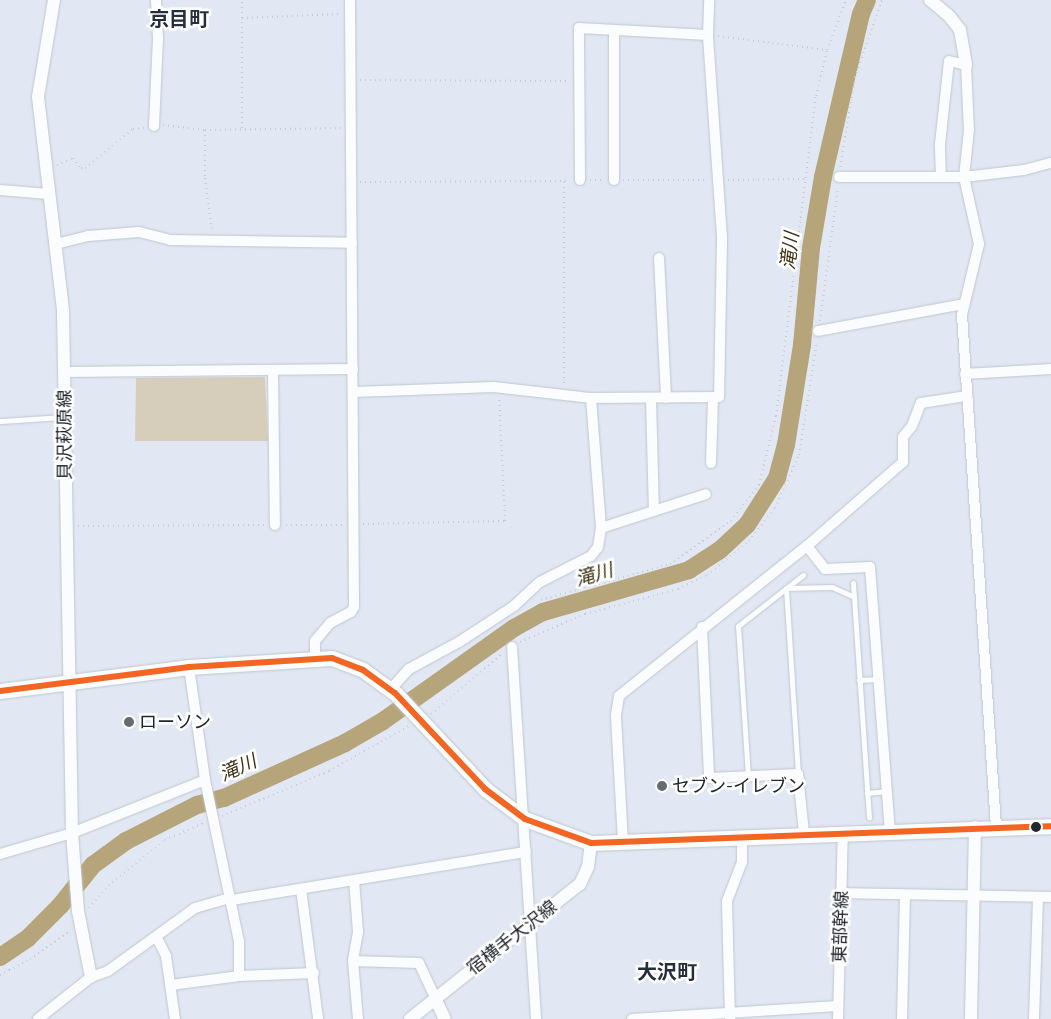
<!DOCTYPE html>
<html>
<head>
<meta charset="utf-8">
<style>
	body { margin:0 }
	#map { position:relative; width:1051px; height:1019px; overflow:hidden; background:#e1e8f3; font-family:Montserrat,"Noto Sans JP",sans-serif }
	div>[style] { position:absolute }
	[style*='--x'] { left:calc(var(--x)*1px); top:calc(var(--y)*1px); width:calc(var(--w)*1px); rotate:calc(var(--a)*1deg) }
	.green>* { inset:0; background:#d6cebb }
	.river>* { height:18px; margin:-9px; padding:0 9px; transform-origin:9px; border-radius:9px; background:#b6a57b }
	.path>* { height:2px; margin-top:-1px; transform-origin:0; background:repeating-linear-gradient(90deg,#c8cbce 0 1px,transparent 0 5px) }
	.roads { filter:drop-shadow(0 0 1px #c0c6ce) drop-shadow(0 0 1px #c0c6ce) }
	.service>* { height:5px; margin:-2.5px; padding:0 2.5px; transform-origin:2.5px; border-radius:2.5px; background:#fafcfd }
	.minor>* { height:10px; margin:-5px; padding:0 5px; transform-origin:5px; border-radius:5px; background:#fafcfd }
	.tertiary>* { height:12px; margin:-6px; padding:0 6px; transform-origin:6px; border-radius:6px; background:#fafcfd }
	.primary>* { height:15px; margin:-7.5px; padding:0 7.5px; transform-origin:7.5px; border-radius:7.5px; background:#fafcfd }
	.bus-1>* { height:6px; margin:-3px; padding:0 3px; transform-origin:3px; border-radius:3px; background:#f26522 }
	.dots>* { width:14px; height:14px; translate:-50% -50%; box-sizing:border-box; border:2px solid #fff; border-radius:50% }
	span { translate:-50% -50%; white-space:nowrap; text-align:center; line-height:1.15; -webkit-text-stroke:5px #fff; paint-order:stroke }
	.street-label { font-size:18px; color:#22272d }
	.poi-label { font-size:18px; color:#22272d }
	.left { translate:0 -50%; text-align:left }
	.water-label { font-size:19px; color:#3e3114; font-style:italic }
	.quarter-label { font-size:20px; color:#252f3d; font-weight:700 }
</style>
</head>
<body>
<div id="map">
	<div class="green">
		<i style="clip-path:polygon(265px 377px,268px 441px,135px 441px,136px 378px)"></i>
	</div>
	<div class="river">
		<i style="--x:0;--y:957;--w:34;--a:-34"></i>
		<i style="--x:28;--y:938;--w:45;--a:-45"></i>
		<i style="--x:60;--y:906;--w:53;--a:-51.2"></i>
		<i style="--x:93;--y:865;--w:41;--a:-36"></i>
		<i style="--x:126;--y:841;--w:80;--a:-26.9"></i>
		<i style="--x:197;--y:805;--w:28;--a:-15"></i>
		<i style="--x:224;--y:798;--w:133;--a:-24.4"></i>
		<i style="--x:345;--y:743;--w:44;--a:-30.1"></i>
		<i style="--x:383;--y:721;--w:161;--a:-35.4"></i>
		<i style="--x:514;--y:628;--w:33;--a:-29"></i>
		<i style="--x:543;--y:612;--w:152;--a:-16"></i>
		<i style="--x:689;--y:570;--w:37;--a:-33"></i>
		<i style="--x:720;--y:550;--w:37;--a:-43"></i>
		<i style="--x:747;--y:525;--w:56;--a:-57.4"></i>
		<i style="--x:777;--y:478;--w:34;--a:-75"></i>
		<i style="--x:786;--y:445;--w:101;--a:-80.9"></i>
		<i style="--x:802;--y:345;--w:97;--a:-84.7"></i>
		<i style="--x:811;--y:248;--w:72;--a:-80.4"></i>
		<i style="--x:823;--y:177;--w:167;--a:-76.9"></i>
		<i style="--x:861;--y:14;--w:15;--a:-67"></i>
	</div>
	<div class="path">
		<i style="--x:242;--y:18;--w:99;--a:-2.3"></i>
		<i style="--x:718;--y:36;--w:110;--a:7.3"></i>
		<i style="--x:360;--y:80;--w:210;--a:0.3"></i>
		<i style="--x:163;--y:125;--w:42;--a:6.8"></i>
		<i style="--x:205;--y:130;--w:136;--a:-0.8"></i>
		<i style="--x:242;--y:128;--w:128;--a:-90"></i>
		<i style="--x:205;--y:130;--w:48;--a:90"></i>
		<i style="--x:205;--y:178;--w:53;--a:82.5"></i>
		<i style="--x:57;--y:165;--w:17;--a:-24"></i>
		<i style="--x:73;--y:158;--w:13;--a:51"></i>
		<i style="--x:81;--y:168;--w:4;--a:0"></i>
		<i style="--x:85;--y:168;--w:62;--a:-39.1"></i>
		<i style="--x:133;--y:129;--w:11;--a:-5"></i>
		<i style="--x:840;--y:167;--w:91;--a:-80.5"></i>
		<i style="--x:855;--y:77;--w:82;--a:-70.7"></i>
		<i style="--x:590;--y:180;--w:15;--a:0"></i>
		<i style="--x:623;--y:180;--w:85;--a:0"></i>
		<i style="--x:728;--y:180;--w:77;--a:-0.7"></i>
		<i style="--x:360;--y:182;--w:210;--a:-0.3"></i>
		<i style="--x:564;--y:182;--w:202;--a:90"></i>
		<i style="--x:820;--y:321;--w:135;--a:-82.3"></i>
		<i style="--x:363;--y:524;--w:142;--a:-1.2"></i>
		<i style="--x:505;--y:521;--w:125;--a:-92.7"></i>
		<i style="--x:286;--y:525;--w:57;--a:0"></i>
		<i style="--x:78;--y:526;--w:188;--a:-0.3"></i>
		<i style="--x:541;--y:600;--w:134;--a:-15.6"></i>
		<i style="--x:670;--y:564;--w:75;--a:-35.2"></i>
		<i style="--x:731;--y:521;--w:46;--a:-52.1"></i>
		<i style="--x:759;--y:485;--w:71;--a:-76.2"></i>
		<i style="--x:776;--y:416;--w:322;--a:-82.9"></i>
		<i style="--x:816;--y:96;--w:47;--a:-76.6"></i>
		<i style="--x:827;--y:50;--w:53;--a:-69.2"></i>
		<i style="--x:520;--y:642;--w:71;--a:-23.3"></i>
		<i style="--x:585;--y:614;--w:96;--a:-15"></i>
		<i style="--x:678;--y:589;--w:32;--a:-26"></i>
		<i style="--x:707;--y:575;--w:54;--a:-39"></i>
		<i style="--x:749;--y:541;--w:42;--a:-51.8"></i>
		<i style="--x:775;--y:508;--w:58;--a:-65.6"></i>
		<i style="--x:799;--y:455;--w:115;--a:-81"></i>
		<i style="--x:431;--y:714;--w:94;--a:-40.3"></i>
		<i style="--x:222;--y:816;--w:116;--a:-22.8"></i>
		<i style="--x:329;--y:771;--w:92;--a:-29.4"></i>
		<i style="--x:89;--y:908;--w:35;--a:-49"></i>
		<i style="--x:112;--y:882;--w:68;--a:-38.4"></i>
		<i style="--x:165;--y:840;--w:43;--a:-23.6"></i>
		<i style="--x:0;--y:975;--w:34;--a:-28"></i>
		<i style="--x:30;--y:959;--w:49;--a:-35"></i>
	</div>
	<div class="roads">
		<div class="service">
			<i style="--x:0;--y:421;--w:64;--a:-3.6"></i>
			<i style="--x:853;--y:583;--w:235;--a:86.1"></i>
			<i style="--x:859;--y:680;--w:19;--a:-3"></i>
			<i style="--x:798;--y:774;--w:186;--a:-93.7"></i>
			<i style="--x:786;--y:588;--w:46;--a:-1.2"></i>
			<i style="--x:832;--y:587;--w:24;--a:24"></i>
			<i style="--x:748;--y:776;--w:150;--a:-93.8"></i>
			<i style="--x:738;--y:626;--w:83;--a:-38.1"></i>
			<i style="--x:867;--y:793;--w:20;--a:-6"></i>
		</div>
		<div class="minor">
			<i style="--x:154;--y:126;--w:87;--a:-87.4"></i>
			<i style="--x:158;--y:39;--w:39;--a:-93"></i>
			<i style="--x:839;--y:177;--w:125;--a:0"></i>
			<i style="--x:964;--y:177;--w:60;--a:-6.7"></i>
			<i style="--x:1024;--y:170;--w:28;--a:-15"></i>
			<i style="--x:941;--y:177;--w:33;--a:-92"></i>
			<i style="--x:940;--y:144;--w:83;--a:-83.8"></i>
			<i style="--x:949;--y:61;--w:17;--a:13"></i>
			<i style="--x:966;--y:65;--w:65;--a:87.4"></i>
			<i style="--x:969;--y:130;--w:47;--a:96.1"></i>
			<i style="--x:964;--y:177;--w:69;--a:77.4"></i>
			<i style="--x:979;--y:244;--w:73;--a:103.5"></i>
			<i style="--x:962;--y:315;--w:513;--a:86.2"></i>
			<i style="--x:580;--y:180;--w:152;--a:-90.4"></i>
			<i style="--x:579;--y:28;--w:129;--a:3.1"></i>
			<i style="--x:614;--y:180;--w:150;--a:-90"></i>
			<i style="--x:0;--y:190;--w:48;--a:4.8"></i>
			<i style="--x:56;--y:244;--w:33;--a:-14"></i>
			<i style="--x:88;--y:236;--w:51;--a:-4.5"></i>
			<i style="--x:139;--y:232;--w:32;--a:14"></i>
			<i style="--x:170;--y:240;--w:182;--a:0.9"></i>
			<i style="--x:659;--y:258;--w:140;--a:87.1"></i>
			<i style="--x:818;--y:331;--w:147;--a:-10.5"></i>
			<i style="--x:273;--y:370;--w:155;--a:89.3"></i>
			<i style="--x:65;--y:372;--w:288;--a:-0.6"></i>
			<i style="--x:965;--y:374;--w:86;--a:-3.3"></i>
			<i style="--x:354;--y:392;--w:140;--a:-2"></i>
			<i style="--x:494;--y:387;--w:98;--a:6.5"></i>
			<i style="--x:591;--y:398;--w:128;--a:-0.4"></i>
			<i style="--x:719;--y:397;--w:160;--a:-88.9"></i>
			<i style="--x:722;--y:237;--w:202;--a:-94"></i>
			<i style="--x:708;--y:35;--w:35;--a:-88"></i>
			<i style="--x:651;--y:399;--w:112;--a:88.5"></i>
			<i style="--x:711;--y:463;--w:64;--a:-88.2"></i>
			<i style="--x:601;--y:528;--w:110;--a:-17.9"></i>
			<i style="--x:807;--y:546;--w:29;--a:52"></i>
			<i style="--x:825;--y:569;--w:45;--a:-2.5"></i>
			<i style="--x:870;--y:567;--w:265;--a:85.7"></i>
			<i style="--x:702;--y:627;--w:151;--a:87.3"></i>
			<i style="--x:709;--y:778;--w:89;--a:-2.6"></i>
			<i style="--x:798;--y:774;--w:59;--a:84.2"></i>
			<i style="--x:512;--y:647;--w:373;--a:86.3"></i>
			<i style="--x:315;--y:657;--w:16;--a:-90"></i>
			<i style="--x:315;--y:641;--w:23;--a:-50"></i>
			<i style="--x:330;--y:623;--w:24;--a:-28"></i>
			<i style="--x:351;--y:612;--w:6;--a:-59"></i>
			<i style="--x:354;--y:607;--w:607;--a:-90.38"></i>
			<i style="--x:189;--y:667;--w:114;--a:81.9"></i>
			<i style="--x:205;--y:780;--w:165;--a:78.1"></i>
			<i style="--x:239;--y:941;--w:35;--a:90"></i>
			<i style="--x:390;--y:690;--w:28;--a:-48"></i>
			<i style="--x:409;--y:669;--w:57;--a:-28.4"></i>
			<i style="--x:459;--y:642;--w:66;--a:-33.2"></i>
			<i style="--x:514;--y:606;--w:35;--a:-43"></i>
			<i style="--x:540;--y:582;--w:57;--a:-27"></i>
			<i style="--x:591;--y:556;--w:11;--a:-52"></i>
			<i style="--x:598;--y:547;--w:19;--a:-81"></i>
			<i style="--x:601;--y:528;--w:130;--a:-94.4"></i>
			<i style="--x:623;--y:842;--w:127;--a:-93.2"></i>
			<i style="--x:616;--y:715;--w:19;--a:-81"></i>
			<i style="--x:619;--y:696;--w:241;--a:-38.6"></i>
			<i style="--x:807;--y:546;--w:128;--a:-41.2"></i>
			<i style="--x:903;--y:462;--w:25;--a:-90"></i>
			<i style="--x:903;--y:437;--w:14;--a:-51"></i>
			<i style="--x:912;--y:426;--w:25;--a:-69"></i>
			<i style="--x:921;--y:403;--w:47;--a:-8.7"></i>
			<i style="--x:0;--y:854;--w:75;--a:-16.3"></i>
			<i style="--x:72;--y:833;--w:143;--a:-21.7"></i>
			<i style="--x:354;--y:880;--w:52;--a:85.6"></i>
			<i style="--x:358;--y:932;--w:29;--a:100"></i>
			<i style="--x:353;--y:961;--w:58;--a:85.1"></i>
			<i style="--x:301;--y:889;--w:131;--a:82.5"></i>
			<i style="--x:842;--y:893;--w:209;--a:1.1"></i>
			<i style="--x:232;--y:900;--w:298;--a:-9.3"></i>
			<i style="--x:157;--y:938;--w:20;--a:63"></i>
			<i style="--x:166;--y:956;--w:64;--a:81.9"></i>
			<i style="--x:353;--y:961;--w:66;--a:1.7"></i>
			<i style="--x:419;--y:963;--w:38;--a:65"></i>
			<i style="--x:171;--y:985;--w:69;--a:-7.5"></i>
			<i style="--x:239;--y:976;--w:75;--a:-2.3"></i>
			<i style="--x:730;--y:1018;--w:117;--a:-91.5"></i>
			<i style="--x:727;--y:901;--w:42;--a:-69"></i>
			<i style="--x:742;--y:862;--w:25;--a:-90"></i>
			<i style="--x:38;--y:1019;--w:68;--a:-38.4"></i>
			<i style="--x:91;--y:977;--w:18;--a:-19"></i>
			<i style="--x:108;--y:971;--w:107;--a:-35.9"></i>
			<i style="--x:195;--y:908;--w:37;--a:-16"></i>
			<i style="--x:632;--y:1019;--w:206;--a:-3.6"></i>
			<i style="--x:838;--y:1019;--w:185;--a:-88.5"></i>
			<i style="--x:902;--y:1019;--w:124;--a:-88.6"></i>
			<i style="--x:1034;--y:1019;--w:122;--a:-88.1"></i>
		</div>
		<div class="tertiary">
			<i style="--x:54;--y:0;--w:98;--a:99.4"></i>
			<i style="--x:38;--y:97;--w:215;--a:83.3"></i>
			<i style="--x:63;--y:311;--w:522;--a:89.01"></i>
			<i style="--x:72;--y:833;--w:78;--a:85.6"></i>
			<i style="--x:78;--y:911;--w:67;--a:78.9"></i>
			<i style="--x:930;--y:0;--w:26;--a:40"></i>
			<i style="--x:950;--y:17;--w:16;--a:52"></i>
			<i style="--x:960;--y:30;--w:36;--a:80"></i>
			<i style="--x:435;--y:998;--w:23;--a:65"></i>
			<i style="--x:410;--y:1019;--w:217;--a:-38.5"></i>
			<i style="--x:580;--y:884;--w:19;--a:-65"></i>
			<i style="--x:588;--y:867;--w:24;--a:-83"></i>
			<i style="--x:971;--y:1019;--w:192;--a:-88.8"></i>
		</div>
		<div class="primary">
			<i style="--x:0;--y:691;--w:191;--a:-7.2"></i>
			<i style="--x:189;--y:667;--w:143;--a:-3.6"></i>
			<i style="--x:332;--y:658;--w:33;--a:21"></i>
			<i style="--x:363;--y:670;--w:39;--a:36"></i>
			<i style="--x:395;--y:693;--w:132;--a:46.8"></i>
			<i style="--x:485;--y:789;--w:50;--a:36.9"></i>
			<i style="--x:525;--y:819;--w:70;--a:20"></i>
			<i style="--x:591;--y:843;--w:460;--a:-2.1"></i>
		</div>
	</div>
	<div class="bus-1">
		<i style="--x:0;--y:691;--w:191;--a:-7.2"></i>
		<i style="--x:189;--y:667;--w:143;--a:-3.6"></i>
		<i style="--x:332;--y:658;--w:33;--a:21"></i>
		<i style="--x:363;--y:670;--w:39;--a:36"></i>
		<i style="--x:395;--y:693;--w:132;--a:46.8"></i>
		<i style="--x:485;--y:789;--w:50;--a:36.9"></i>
		<i style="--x:525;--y:819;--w:70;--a:20"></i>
		<i style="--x:591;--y:843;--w:460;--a:-2.1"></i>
	</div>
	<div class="dots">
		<i style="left:129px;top:722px;background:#656b72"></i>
		<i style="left:662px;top:786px;background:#656b72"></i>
		<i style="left:1036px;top:827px;background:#22272d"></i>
	</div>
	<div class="street-label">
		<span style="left:65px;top:435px;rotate:-90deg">貝沢萩原線</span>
		<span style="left:841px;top:927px;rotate:-88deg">東部幹線</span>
		<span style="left:512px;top:938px;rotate:-38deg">宿横手大沢線</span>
	</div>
	<div class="poi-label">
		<span class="left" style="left:139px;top:722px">ローソン</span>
		<span class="left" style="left:672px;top:786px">セブン-イレブン</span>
	</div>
	<div class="water-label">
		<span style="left:790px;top:251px;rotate:-83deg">滝川</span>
		<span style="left:594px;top:575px;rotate:-16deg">滝川</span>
		<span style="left:238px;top:768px;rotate:-24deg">滝川</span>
	</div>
	<div class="quarter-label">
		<span style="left:179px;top:19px">京目町</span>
		<span style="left:667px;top:972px">大沢町</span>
	</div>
</div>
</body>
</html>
